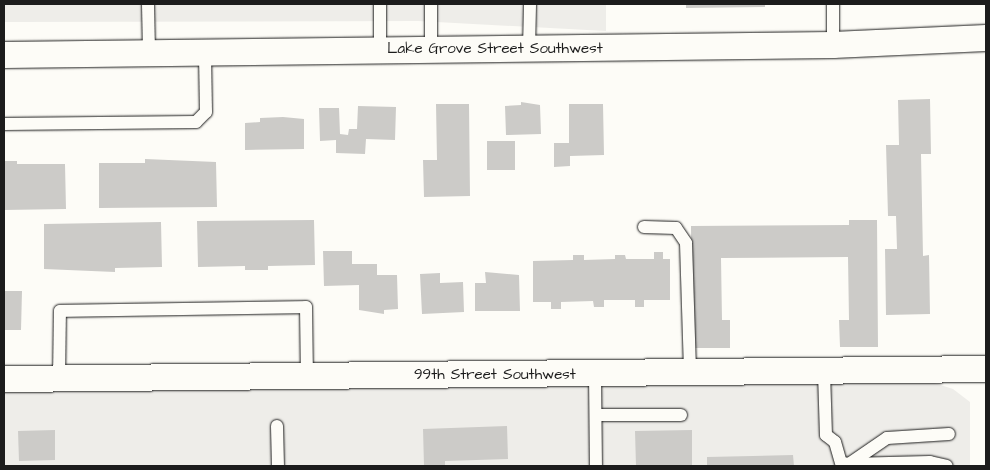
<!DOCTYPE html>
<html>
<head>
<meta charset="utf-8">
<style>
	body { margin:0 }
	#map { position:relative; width:990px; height:470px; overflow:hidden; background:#fdfcf7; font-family:"Architects Daughter",sans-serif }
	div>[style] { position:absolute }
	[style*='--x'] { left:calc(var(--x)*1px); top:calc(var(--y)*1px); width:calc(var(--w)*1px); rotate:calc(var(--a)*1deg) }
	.built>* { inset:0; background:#eeede9 }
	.building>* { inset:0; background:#cccbc8 }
	.roads { filter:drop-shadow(0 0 1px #1c1c1c) drop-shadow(0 0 1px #1c1c1c) }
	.service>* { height:12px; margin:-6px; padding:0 6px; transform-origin:6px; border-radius:6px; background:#fdfcf7 }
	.minor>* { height:26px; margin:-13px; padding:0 13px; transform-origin:13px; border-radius:13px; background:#fdfcf7 }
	span { translate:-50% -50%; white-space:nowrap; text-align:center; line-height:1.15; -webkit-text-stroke:4px #fdfcf7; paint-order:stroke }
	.street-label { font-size:15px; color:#1c1c1c }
	.frame { position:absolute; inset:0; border:5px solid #1c1c1c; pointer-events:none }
</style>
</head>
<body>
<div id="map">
	<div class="built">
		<i style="clip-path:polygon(4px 4px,606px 4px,606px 31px,418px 21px,4px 22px)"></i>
		<i style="clip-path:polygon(928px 381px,953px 389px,970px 402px,970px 466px,4px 466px,4px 389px)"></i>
	</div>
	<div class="building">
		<i style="clip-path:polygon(686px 4px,765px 4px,765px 7px,686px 8px)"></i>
		<i style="clip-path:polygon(930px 99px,931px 154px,921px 154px,923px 256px,929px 255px,930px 314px,886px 315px,885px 249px,897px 249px,896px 216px,888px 216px,886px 145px,899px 145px,898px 100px)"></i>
		<i style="clip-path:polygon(521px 102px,540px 105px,541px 134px,506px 135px,505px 106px,521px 105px)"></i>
		<i style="clip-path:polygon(436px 104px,469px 104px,470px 196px,424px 197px,423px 160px,437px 160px)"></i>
		<i style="clip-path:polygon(569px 104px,603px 104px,604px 155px,570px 156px,570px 166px,554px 167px,554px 143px,569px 143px)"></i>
		<i style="clip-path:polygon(358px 106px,396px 107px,395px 140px,366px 139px,365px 154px,336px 153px,336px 140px,320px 141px,319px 108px,339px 108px,340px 134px,348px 135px,349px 129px,357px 129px)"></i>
		<i style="clip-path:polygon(283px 117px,304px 119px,304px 149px,245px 150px,245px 123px,260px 122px,260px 118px)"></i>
		<i style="clip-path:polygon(487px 141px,515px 141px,515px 170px,487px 170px)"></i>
		<i style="clip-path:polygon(145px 159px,216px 162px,217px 207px,99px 208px,99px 163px,145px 163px)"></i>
		<i style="clip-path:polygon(4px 161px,17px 161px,17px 164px,65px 164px,66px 209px,4px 210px)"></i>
		<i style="clip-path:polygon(314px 220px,315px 265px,268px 266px,268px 270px,245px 270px,245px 266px,198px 267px,197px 221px)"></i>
		<i style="clip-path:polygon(849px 220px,877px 220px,878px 347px,840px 347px,839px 320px,849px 320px,848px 257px,721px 258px,722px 320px,730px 320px,730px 348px,692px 348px,691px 226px,849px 225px)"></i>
		<i style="clip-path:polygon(161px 222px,162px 267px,115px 268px,115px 272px,44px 269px,44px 224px)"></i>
		<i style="clip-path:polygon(323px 251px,352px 251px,352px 264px,377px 264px,377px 275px,397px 275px,398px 309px,384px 310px,384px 314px,359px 310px,359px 285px,324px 286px)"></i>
		<i style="clip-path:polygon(654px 252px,663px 252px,663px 259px,670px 259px,670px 300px,644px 300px,644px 307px,635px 307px,635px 300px,604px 300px,604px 307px,594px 307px,593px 301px,561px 302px,561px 309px,551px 309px,551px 302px,533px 302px,533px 261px,573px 260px,573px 255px,584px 255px,584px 260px,615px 259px,615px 255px,625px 255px,626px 259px,654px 259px)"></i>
		<i style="clip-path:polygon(485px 272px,519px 275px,520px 311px,475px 311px,475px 283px,486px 283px)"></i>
		<i style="clip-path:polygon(440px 273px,440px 283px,463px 282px,464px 312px,422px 314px,420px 274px)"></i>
		<i style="clip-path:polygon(4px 291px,22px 291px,21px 330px,4px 330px)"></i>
		<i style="clip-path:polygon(507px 426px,508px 459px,445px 461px,445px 465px,424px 466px,423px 429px)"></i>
		<i style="clip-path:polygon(55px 430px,55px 460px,19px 461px,18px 431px)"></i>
		<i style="clip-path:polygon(692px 430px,692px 466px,636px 466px,635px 431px)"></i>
		<i style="clip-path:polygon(793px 455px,794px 466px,707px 466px,707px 457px)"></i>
	</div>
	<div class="roads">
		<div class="service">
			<i style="--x:148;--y:4;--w:49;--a:88.8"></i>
			<i style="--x:380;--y:4;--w:46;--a:90"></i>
			<i style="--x:431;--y:4;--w:46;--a:90"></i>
			<i style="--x:833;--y:45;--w:41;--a:-90"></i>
			<i style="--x:529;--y:49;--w:45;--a:-88.7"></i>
			<i style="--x:4;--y:124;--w:192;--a:-0.6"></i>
			<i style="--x:196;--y:122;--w:14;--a:-45"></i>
			<i style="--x:206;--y:112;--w:60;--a:-91"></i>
			<i style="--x:644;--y:227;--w:32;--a:2"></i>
			<i style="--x:676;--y:228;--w:18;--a:56"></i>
			<i style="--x:686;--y:243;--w:130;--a:88.2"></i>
			<i style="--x:824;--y:372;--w:63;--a:88.2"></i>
			<i style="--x:826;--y:435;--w:11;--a:38"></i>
			<i style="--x:835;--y:442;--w:25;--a:74"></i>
			<i style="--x:595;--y:374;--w:92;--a:89.4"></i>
			<i style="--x:59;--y:379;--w:68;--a:-89.2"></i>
			<i style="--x:60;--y:311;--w:246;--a:-0.9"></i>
			<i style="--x:306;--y:307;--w:69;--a:89.2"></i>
			<i style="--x:596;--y:415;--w:85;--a:0"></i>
			<i style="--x:277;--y:426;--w:40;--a:88.6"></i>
			<i style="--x:842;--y:463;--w:7;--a:8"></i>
			<i style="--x:849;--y:464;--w:46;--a:-34.4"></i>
			<i style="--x:887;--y:438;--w:62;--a:-3.7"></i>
			<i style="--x:849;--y:464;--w:81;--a:-1.4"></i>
			<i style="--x:930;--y:462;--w:17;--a:13"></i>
		</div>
		<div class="minor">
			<i style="--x:4;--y:55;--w:829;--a:-0.69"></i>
			<i style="--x:833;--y:45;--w:153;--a:-2.6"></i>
			<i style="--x:4;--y:379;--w:982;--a:-0.58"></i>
		</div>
	</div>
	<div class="street-label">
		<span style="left:495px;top:49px">Lake Grove Street Southwest</span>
		<span style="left:495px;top:375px">99th Street Southwest</span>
	</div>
	<div class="frame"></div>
</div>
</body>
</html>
